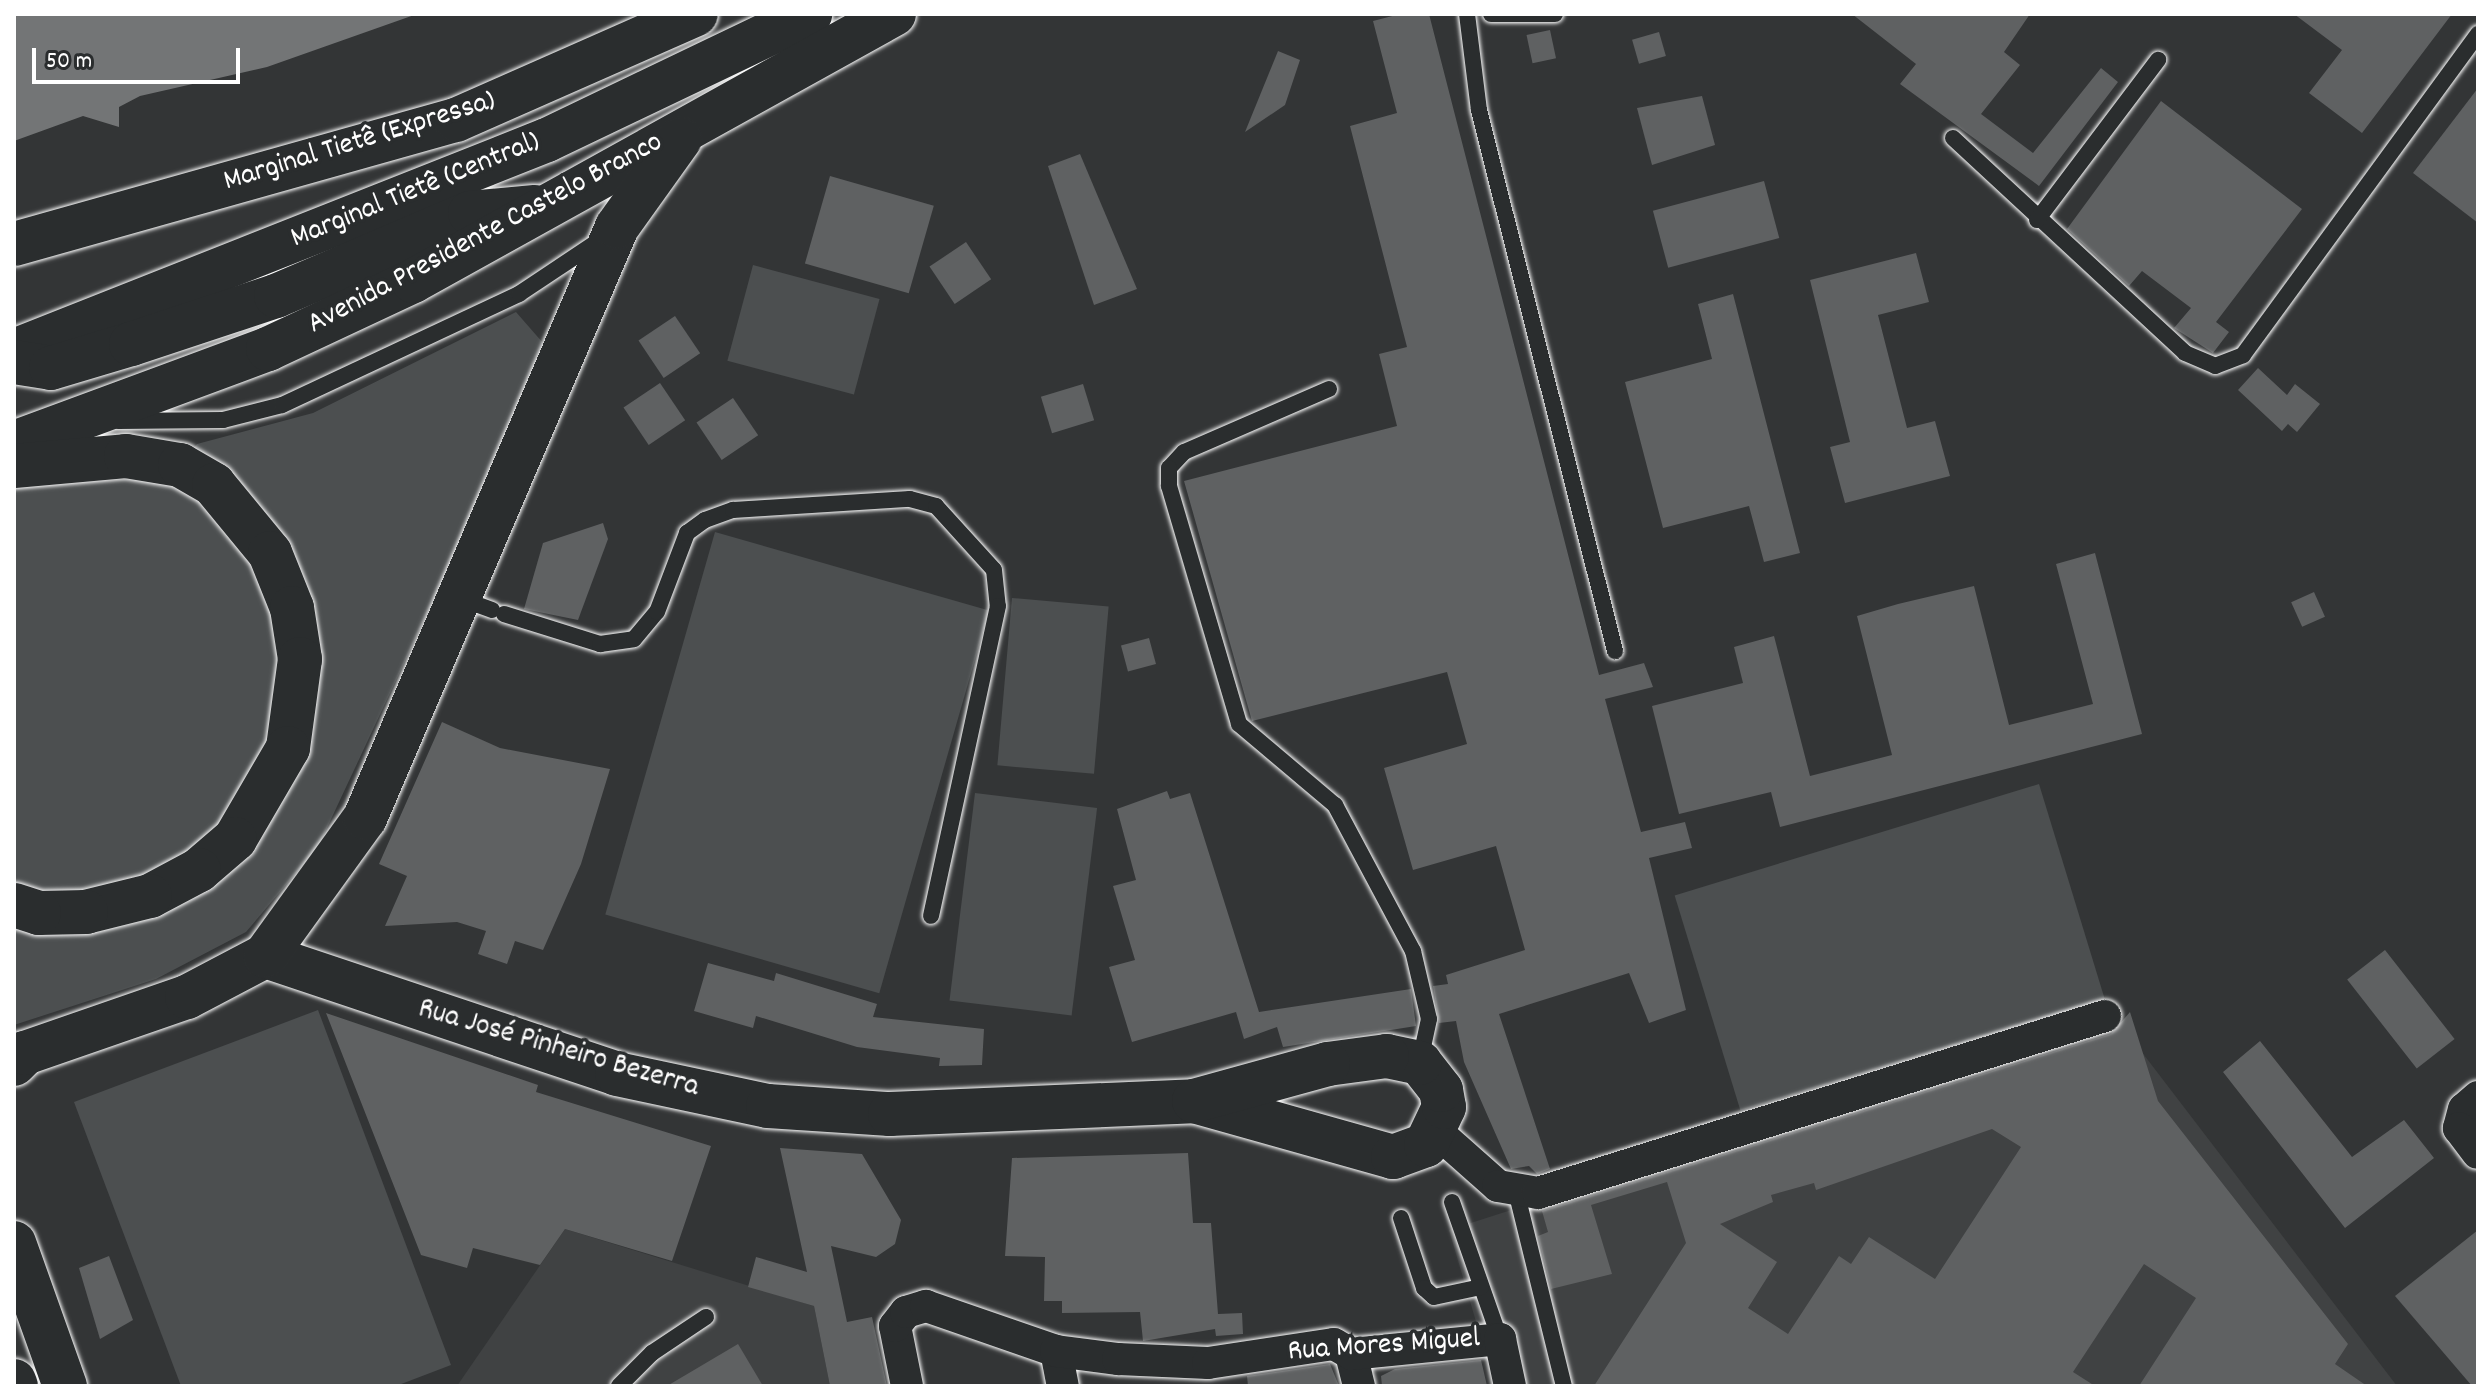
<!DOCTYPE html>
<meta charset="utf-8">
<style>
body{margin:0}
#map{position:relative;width:2492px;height:1400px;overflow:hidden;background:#333536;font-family:Dekko,sans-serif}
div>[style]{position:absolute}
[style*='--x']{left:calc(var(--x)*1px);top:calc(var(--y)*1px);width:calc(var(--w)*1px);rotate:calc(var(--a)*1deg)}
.built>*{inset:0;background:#404243}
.green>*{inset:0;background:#4c4f50;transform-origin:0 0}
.water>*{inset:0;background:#737576}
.building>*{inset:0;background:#5f6162;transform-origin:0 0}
.roads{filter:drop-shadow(0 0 2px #fff) drop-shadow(0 0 2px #fff)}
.lane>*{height:16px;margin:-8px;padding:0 8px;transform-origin:8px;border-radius:8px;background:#2a2d2e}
.street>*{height:32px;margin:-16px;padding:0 16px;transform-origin:16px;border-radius:16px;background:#2a2d2e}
.secondary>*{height:44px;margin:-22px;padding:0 22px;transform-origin:22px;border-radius:22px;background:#2a2d2e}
.highway>*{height:44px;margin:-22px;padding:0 22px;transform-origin:22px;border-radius:22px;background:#2a2d2e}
span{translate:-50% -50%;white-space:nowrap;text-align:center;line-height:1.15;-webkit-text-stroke:7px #2a2d2e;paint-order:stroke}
.street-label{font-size:30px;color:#fff}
.frame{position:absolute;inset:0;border:16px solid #fff;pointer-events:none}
.scale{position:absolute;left:32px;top:48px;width:208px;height:36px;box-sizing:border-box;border:4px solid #fff;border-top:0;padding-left:10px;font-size:24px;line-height:28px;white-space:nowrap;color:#fff;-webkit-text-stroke:6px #2a2d2e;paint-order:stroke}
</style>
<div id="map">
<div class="built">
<i style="clip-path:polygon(2115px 1017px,2397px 1386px,1495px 1386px,1449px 1230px)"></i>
<i style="clip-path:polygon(565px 1229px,814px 1306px,830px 1386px,457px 1386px)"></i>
</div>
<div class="green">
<i style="left:753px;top:265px;width:131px;height:99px;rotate:15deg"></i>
<i style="clip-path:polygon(516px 312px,550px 351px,318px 847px,246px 932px,156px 979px,14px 1025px,14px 486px,173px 477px,197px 444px,313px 413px)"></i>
<i style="left:715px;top:532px;width:285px;height:398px;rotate:16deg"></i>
<i style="left:1012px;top:598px;width:97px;height:168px;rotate:5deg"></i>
<i style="left:2039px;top:784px;width:225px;height:381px;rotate:73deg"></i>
<i style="left:975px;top:793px;width:123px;height:209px;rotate:7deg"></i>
<i style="clip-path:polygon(318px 1010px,451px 1365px,396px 1386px,181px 1386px,74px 1102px)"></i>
</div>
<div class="water">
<i style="clip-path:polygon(14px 14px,417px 14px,267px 67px,140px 96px,119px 107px,119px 127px,83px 116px,14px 141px)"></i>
</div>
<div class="building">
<i style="clip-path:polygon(1400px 14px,1429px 14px,1599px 675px,1644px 663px,1653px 687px,1605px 699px,1641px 832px,1685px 822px,1692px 848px,1649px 858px,1686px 1010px,1649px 1023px,1629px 973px,1499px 1014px,1550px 1169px,1537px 1174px,1529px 1166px,1511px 1169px,1464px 1062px,1456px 1021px,1439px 1023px,1433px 986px,1448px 984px,1446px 975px,1525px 950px,1496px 846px,1413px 870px,1384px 768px,1467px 744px,1447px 672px,1252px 721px,1184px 481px,1397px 426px,1379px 354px,1407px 347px,1350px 126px,1397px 113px,1373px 21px)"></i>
<i style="clip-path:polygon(1852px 14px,2030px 14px,2004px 52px,2020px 65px,1981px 114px,2033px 153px,2101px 68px,2118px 82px,2039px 186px,1900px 84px,1916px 64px)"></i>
<i style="clip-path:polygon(2294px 14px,2452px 14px,2362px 133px,2309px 93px,2342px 50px)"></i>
<i style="left:1550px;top:30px;width:29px;height:24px;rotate:78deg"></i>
<i style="left:1659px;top:32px;width:25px;height:28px;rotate:74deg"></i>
<i style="clip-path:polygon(1278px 51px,1300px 60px,1285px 105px,1245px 132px)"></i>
<i style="clip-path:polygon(2478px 88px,2478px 223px,2413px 173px)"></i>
<i style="clip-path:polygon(1702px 96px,1715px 145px,1652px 165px,1637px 108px)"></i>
<i style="clip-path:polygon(2161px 101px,2302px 209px,2216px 322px,2229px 332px,2213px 353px,2174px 328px,2191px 308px,2142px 271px,2129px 286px,2067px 229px)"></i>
<i style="clip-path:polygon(1080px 154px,1137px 289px,1094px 305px,1048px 166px)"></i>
<i style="left:830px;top:176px;width:108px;height:91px;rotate:16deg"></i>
<i style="left:1764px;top:181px;width:59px;height:115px;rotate:75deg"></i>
<i style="left:966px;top:242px;width:45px;height:44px;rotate:56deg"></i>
<i style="clip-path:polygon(1916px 253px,1929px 302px,1878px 315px,1907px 428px,1935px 421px,1950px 476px,1845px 503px,1830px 447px,1850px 442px,1810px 280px)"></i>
<i style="clip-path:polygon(1733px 294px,1800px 553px,1764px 562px,1749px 506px,1663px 528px,1625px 382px,1712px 359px,1698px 304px)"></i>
<i style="left:675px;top:316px;width:45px;height:44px;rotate:56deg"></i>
<i style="clip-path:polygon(2258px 368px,2287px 395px,2295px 384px,2320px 404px,2297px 432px,2288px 424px,2282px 431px,2238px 390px)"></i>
<i style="left:660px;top:383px;width:45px;height:44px;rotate:56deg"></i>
<i style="left:1083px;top:384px;width:38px;height:44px;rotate:73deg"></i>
<i style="left:733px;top:398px;width:45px;height:44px;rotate:56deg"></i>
<i style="clip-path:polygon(603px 523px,608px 539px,578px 620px,524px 609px,543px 543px)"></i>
<i style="clip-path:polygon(2095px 553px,2142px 734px,1780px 827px,1771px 792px,1679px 814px,1652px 706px,1743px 683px,1734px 647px,1774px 636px,1810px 776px,1892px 755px,1857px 616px,1898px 604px,1974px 586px,2009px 725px,2093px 704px,2056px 564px)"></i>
<i style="left:2314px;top:592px;width:27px;height:25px;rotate:66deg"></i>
<i style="left:1149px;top:638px;width:27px;height:29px;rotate:75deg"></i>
<i style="clip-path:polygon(442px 722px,500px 748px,610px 769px,581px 864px,543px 950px,515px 941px,507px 964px,478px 954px,486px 931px,457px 922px,385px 926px,407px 876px,379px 864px)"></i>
<i style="clip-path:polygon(1167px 791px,1170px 799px,1190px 793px,1259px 1012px,1411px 989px,1416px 1026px,1283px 1047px,1277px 1027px,1244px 1039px,1236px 1012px,1132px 1042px,1109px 967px,1135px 960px,1113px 886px,1136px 880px,1117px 809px)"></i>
<i style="left:2385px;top:950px;width:113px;height:48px;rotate:52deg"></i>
<i style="clip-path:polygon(708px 963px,774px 981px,776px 973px,877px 1004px,873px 1017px,984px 1029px,982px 1065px,939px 1066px,940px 1058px,857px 1047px,756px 1016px,753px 1028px,694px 1011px)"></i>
<i style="clip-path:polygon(evenodd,2130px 1012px,2158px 1101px,2348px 1344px,2335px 1364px,2367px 1386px,2139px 1386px,2196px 1298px,2144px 1264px,2073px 1372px,2095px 1386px,1594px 1386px,1686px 1243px,1667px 1182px,1591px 1205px,1612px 1274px,1551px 1289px,1538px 1236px,1548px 1232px,1542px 1211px,2111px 1034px,2130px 1012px,1992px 1129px,2021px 1147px,1935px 1279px,1869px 1237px,1851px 1264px,1839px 1256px,1788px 1334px,1748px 1308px,1777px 1262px,1720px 1224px,1773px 1202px,1771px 1195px,1814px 1183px,1816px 1190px,1992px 1129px)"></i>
<i style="clip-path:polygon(326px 1013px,538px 1085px,536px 1092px,711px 1146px,672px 1261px,565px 1229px,540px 1265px,473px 1248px,467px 1268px,421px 1255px)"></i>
<i style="clip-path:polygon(2260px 1041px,2352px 1157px,2404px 1120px,2434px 1158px,2345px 1228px,2223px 1072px)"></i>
<i style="clip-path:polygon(780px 1148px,862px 1154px,901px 1220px,895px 1244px,876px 1257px,831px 1246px,847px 1322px,872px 1317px,887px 1386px,830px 1386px,814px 1306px,748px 1287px,756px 1257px,807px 1272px)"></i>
<i style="clip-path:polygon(1188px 1153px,1193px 1223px,1211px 1223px,1218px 1314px,1242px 1313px,1243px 1334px,1216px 1336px,1215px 1329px,1143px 1341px,1140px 1312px,1062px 1313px,1062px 1301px,1044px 1301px,1045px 1257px,1005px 1256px,1012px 1158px)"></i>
<i style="clip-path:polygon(2478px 1230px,2478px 1386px,2472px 1386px,2395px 1296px)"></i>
<i style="clip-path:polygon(109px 1256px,133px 1320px,100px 1339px,79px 1268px)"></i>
<i style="clip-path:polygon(738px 1344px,763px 1386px,667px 1386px)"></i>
<i style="clip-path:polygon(1481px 1360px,1487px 1386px,1382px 1386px,1381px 1376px,1395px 1369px)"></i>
<i style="clip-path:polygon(1330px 1364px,1339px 1386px,1248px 1386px,1247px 1376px)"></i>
</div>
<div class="roads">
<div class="lane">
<i style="--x:1467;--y:14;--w:97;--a:82.9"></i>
<i style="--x:1479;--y:110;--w:558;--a:75.89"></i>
<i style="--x:1491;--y:14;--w:64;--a:0"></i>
<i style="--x:1953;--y:138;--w:316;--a:42.8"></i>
<i style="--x:2185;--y:353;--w:33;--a:23"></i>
<i style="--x:2215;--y:366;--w:30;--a:-21"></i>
<i style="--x:2243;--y:355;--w:398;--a:-53.8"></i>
<i style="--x:2037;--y:220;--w:201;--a:-52.9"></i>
<i style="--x:1329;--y:389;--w:158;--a:156.5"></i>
<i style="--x:1184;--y:452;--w:22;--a:133"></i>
<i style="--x:1169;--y:468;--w:18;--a:90"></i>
<i style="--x:1169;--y:486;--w:248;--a:73.6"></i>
<i style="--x:1239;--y:724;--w:126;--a:40.2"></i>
<i style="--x:1335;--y:805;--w:166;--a:61.9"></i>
<i style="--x:1413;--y:951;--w:70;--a:76.8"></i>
<i style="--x:1429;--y:1019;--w:43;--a:102.1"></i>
<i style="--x:118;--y:421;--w:105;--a:-0.5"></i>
<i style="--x:223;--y:420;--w:61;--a:-14.3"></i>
<i style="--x:282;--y:405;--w:262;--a:-25.1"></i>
<i style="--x:519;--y:294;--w:97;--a:-33.7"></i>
<i style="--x:462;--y:599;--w:32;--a:20"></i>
<i style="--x:504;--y:614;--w:101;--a:17.4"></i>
<i style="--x:600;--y:644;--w:34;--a:-8"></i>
<i style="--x:634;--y:639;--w:35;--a:-50"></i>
<i style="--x:657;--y:612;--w:85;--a:-69.2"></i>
<i style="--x:687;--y:533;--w:22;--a:-36"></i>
<i style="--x:705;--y:520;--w:30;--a:-20"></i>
<i style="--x:733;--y:510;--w:177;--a:-3.6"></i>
<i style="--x:910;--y:499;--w:27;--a:15"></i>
<i style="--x:936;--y:506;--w:86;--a:47.8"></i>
<i style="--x:994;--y:570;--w:36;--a:84"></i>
<i style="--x:998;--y:606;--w:317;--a:102.2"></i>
<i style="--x:1517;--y:1195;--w:197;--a:76.2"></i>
<i style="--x:1452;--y:1202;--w:145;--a:70.7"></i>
<i style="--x:1401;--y:1218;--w:74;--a:71.8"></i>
<i style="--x:1424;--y:1288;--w:13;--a:42"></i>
<i style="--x:1434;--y:1297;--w:48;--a:-12"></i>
<i style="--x:619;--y:1386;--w:47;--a:-45"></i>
<i style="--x:652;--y:1353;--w:65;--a:-33.7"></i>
</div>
<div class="street">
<i style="--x:2478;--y:1097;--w:18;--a:139"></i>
<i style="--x:2464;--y:1109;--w:20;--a:105"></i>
<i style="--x:2459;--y:1128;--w:31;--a:53"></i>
<i style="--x:1437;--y:1132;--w:81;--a:41.5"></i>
<i style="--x:1498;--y:1186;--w:41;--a:9.9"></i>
<i style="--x:1538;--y:1193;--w:594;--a:-17.34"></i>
<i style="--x:1056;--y:1351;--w:36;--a:79"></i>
<i style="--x:1351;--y:1354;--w:33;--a:76"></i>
<i style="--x:907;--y:1386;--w:61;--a:-101.3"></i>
<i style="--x:895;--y:1326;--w:18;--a:-52"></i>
<i style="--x:906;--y:1312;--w:21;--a:-17"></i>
<i style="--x:926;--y:1306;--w:138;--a:19.1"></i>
<i style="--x:1056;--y:1351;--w:63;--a:7.4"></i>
<i style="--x:1118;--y:1359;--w:90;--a:2.5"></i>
<i style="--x:1208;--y:1363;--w:127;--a:-8.6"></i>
<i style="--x:1334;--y:1344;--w:20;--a:30"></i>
<i style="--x:1351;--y:1354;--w:150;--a:-5.7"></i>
<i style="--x:1500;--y:1339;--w:48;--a:78"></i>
</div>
<div class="secondary">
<i style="--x:14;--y:1064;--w:16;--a:-45"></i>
<i style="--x:25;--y:1053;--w:171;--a:-19.1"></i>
<i style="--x:187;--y:997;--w:88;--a:-27.7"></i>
<i style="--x:265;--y:956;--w:371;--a:18.5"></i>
<i style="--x:617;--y:1074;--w:154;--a:12"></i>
<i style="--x:768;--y:1106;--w:122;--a:3.8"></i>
<i style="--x:890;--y:1114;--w:304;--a:-2.4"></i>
<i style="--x:1194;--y:1101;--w:207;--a:15.7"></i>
<i style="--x:1393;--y:1157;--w:35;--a:-20"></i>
<i style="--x:1426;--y:1145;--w:42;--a:-64.7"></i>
<i style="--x:1444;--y:1107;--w:17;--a:-100"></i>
<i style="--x:1441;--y:1090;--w:34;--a:-128"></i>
<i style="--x:1420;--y:1063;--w:34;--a:-168"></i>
<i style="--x:1387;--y:1056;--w:60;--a:172.3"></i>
<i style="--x:1328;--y:1064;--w:139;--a:164.6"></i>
<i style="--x:14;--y:1243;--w:152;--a:70.4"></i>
<i style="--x:14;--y:1381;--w:5;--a:68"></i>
</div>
<div class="highway">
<i style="--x:14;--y:244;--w:459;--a:-15.7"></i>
<i style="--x:456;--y:120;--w:262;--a:-23.8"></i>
<i style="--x:14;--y:351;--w:573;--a:-21.6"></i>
<i style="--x:547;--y:140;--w:292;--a:-25.6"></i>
<i style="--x:14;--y:362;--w:37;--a:9"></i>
<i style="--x:51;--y:368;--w:84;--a:-16.7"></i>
<i style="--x:131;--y:344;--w:153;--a:-18.3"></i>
<i style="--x:276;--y:296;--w:211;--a:-23.2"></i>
<i style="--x:470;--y:213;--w:65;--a:-5.3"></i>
<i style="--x:14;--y:443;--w:271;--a:-20.3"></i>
<i style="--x:268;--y:349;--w:160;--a:-25.1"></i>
<i style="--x:413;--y:281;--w:550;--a:-29.03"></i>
<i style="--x:14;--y:466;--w:112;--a:-5.1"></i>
<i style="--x:126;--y:456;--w:55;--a:9.5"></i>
<i style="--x:180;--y:465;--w:39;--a:30"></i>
<i style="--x:214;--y:485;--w:88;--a:50.5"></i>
<i style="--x:270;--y:553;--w:59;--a:68.2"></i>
<i style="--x:292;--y:608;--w:52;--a:81.1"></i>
<i style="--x:300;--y:659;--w:90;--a:97.7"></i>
<i style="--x:288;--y:748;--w:105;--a:120.2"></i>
<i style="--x:235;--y:839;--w:48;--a:139.3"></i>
<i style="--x:199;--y:870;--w:55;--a:152"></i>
<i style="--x:150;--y:896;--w:66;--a:166"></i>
<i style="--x:86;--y:912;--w:47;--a:178.8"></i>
<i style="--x:39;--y:913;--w:26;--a:-162"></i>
<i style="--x:265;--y:956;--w:170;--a:-54.1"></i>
<i style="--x:365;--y:818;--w:642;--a:-66.91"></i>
<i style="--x:617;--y:227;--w:108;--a:-54.4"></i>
</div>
</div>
<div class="street-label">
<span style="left:360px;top:143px;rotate:-17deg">Marginal Tietê (Expressa)</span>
<span style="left:416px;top:192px;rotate:-22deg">Marginal Tietê (Central)</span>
<span style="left:486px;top:235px;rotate:-28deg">Avenida Presidente Castelo Branco</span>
<span style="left:558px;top:1050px;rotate:16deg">Rua José Pinheiro Bezerra</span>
<span style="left:1384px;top:1347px;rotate:-4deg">Rua Mores Miguel</span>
</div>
<div class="frame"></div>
<div class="scale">50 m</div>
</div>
